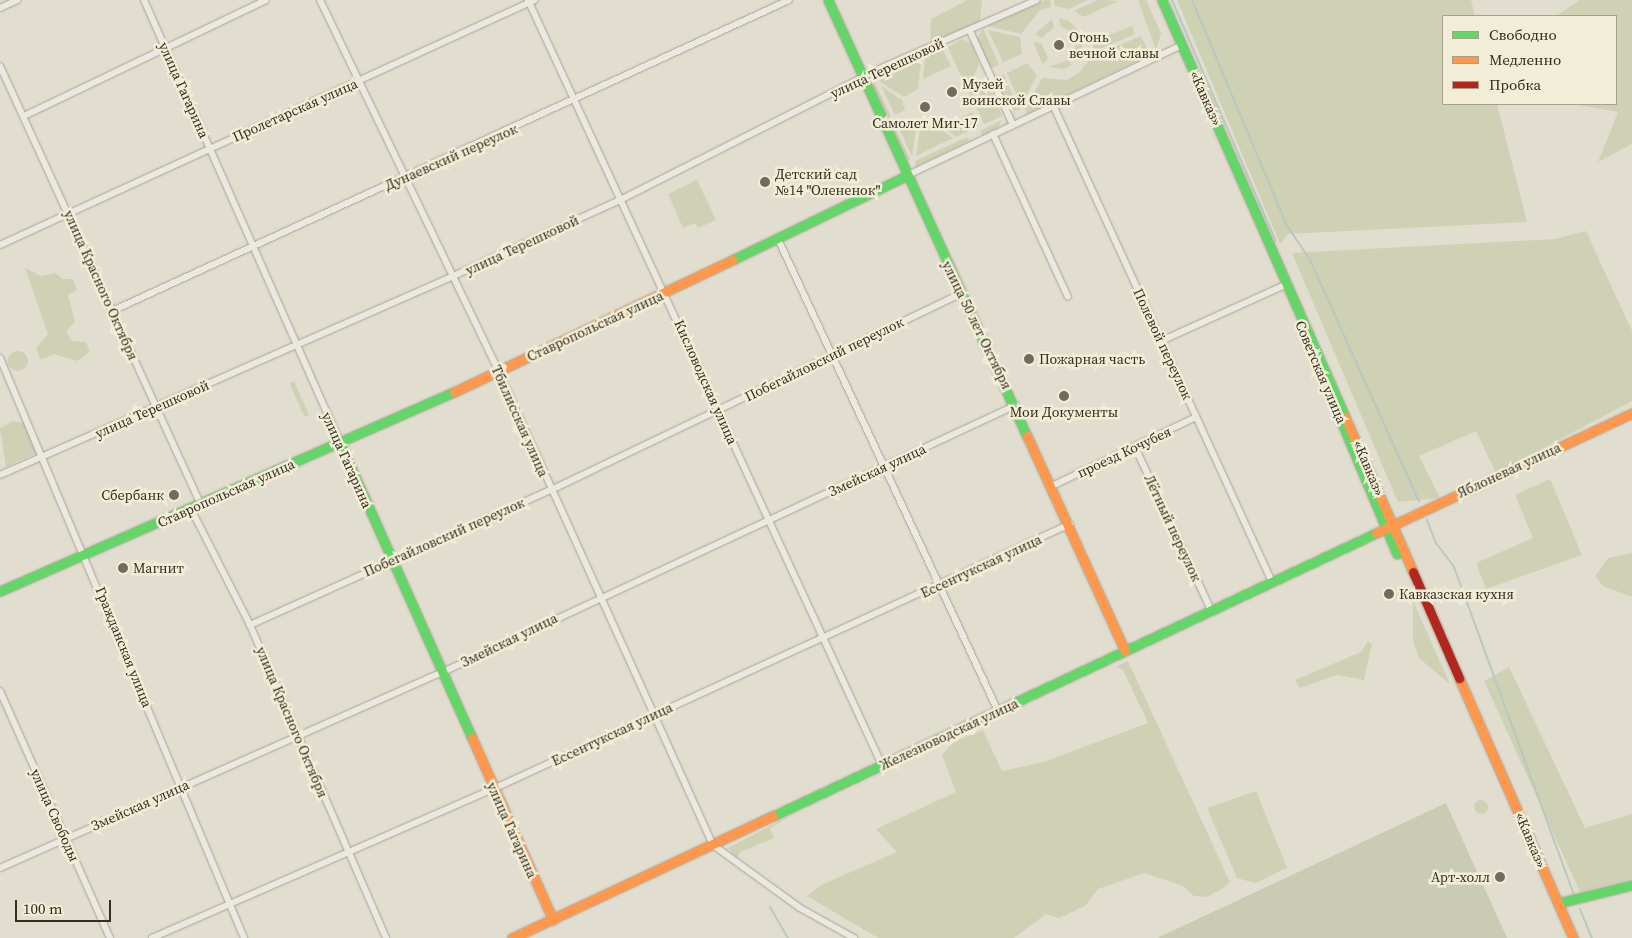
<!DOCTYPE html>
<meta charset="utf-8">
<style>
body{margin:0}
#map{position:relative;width:1632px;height:938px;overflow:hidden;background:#e2decf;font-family:"Source Serif 4",serif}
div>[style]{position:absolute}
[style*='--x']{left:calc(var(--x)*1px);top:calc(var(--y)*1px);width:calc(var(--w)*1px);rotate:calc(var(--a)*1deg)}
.green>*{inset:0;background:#ced1b3;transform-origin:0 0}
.round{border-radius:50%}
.cemetery>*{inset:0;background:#c9ccb2}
.stream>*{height:2px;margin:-1px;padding:0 1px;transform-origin:1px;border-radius:1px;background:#b9c8c0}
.roads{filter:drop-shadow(0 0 1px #a8a397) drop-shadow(0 0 1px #a8a397)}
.street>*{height:6px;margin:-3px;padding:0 3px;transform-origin:3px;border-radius:3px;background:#ebe8df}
.fast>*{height:9px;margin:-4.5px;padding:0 4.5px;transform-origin:4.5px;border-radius:4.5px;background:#63d668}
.slow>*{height:9px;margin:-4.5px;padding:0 4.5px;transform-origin:4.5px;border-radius:4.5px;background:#ff974d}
.jam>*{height:9px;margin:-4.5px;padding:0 4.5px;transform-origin:4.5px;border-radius:4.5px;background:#b3261e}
.dots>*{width:14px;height:14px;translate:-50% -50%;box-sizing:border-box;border:2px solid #f2edd6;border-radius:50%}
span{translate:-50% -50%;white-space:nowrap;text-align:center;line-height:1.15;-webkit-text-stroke:5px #f2edd6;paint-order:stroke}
.poi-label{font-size:14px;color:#362d20}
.left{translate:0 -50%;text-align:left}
.right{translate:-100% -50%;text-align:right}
.street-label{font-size:14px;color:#362d20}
.legend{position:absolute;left:1442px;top:15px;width:175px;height:90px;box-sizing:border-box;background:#f2edd6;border:1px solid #a7a08d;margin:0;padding:6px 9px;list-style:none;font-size:15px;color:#362d20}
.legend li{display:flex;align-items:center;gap:10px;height:25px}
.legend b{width:25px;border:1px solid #a7a08d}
.scale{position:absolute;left:15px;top:900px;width:96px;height:22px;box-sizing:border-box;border:2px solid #362d20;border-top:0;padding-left:6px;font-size:15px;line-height:18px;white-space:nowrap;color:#362d20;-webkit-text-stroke:4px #f2edd6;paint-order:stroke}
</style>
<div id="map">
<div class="green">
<i style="clip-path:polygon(968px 0,982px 0,980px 23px,930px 43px,931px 19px)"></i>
<i style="clip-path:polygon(1045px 0,1050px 0,1051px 7px,1040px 10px,1021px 34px,987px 26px)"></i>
<i style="clip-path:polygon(1054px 0,1088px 0,1069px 9px,1055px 6px)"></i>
<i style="clip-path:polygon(1098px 0,1119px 1px,1083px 17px,1074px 11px)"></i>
<i style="clip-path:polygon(1138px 0,1146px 0,1161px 33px,1156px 50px)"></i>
<i style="clip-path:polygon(1177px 0,1471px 0,1475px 16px,1443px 16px,1443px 104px,1497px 104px,1527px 222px,1288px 234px,1280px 244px)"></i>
<i style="clip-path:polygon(1580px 0,1632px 0,1632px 144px,1598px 162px,1618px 112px,1572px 104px,1616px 104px,1616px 16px,1556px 16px)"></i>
<i style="clip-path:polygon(1059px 18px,1069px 21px,1077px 29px,1073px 33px,1060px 26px)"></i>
<i style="clip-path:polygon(1052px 19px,1054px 27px,1042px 38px,1035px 34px)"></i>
<i style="clip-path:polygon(1132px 26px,1135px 34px,1093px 52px,1093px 41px)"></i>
<i style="clip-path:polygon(983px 28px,999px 65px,989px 69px,976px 41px)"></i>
<i style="clip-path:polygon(988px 30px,1020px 37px,1022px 54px,1003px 62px)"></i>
<i style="clip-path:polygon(1141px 36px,1150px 55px,1027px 114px,1025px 109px,1042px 78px,1067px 80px,1080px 72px,1092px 56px)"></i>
<i style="clip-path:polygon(962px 39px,972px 44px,979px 64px,973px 79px,964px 83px,948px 47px)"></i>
<i style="clip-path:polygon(1082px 40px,1082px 47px,1077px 60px,1073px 56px,1077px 41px)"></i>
<i style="clip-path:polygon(1033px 42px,1041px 43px,1048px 58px,1043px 65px)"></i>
<i style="clip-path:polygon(943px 50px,951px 66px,923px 79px,925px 58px)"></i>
<i style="clip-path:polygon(921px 60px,918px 89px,904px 97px,879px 81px)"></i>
<i style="clip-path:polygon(1068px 60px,1072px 65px,1065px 69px,1049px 67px)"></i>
<i style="clip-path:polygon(1027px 63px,1037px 76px,1021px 105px,1007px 73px)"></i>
<i style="clip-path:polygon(1004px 75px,1014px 98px,999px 92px,993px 78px)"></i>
<i style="clip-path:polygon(874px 81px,891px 116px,885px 119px,874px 95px)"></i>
<i style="clip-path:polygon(881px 86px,902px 100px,905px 110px,895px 115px)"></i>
<i style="clip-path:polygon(979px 88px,992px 93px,1002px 116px,984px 124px,969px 92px)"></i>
<i style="clip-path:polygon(1001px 94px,1016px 100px,1020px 109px,1010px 113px)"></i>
<i style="clip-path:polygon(972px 112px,979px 126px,956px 137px,943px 126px)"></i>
<i style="clip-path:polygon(910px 118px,916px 128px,912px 157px,897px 124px)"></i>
<i style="clip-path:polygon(1002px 120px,997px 129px,982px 135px,980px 131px)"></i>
<i style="clip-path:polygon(931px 123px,953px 138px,916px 156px,920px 128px)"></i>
<i style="left:894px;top:126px;width:37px;height:5px;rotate:64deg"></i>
<i style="clip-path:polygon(967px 137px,969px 141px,916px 167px,915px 161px)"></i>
<i style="clip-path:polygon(697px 180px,716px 220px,698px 228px,695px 223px,683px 228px,668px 194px)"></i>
<i style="clip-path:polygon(1586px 231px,1632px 331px,1632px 401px,1496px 473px,1476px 431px,1419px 456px,1440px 498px,1398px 502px,1292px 253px,1555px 239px)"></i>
<i style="clip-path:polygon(25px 268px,41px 276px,55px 273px,63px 279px,73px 279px,77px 290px,68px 295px,75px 322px,66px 331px,72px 341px,86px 342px,90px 352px,77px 361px,54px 354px,41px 360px,36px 348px,48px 334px)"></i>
<i class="round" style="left:8px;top:351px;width:20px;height:20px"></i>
<i style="left:294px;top:381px;width:37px;height:5px;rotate:66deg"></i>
<i style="clip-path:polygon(13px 421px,24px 423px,36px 453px,6px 467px,0 428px)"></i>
<i style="clip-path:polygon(1550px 479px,1582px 555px,1486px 589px,1476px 563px,1533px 538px,1515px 495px)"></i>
<i style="clip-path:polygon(1632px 553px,1632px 597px,1603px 586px,1595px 576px,1608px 558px)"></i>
<i style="clip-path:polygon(1413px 601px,1450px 684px,1419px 658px,1413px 641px)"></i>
<i style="clip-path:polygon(1368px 641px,1372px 644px,1364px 680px,1337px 675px,1300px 688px,1295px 680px,1361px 652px)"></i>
<i style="clip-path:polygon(1128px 661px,1230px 882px,1222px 889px,1206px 897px,1194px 896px,1183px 886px,1144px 873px,1098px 889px,1085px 906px,1059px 918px,1046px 914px,1014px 938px,878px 938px,807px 896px,823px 884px,897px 852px,876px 829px,956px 792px,942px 755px,954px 742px,983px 730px,1002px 771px,1043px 762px,1148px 723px,1123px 670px,1116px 667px)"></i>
<i style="clip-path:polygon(1509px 667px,1585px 828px,1632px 814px,1632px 879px,1580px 892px,1484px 681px)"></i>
<i style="clip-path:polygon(1256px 791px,1287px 868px,1255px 883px,1237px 878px,1207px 808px)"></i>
<i class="round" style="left:1474px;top:800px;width:14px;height:14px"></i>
<i style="clip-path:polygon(797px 812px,770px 828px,774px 838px,740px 852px,737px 858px,728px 848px)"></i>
</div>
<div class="cemetery">
<i style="clip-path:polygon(1446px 803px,1507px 938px,1157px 938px,1245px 897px)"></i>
</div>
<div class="stream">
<i style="--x:1172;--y:0;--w:262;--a:66.7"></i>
<i style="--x:1192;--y:0;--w:243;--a:67.2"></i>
<i style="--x:1286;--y:224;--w:43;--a:56.3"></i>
<i style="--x:1310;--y:260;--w:265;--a:65.7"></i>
<i style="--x:1427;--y:520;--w:25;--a:69"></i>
<i style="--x:1436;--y:543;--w:30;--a:53"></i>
<i style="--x:1454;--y:567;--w:349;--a:69.9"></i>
<i style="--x:770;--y:907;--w:36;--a:60"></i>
<i style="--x:1580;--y:909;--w:31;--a:68"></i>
</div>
<div class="roads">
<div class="street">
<i style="--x:144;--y:0;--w:484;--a:66.1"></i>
<i style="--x:320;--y:0;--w:413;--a:64.3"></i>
<i style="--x:499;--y:372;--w:519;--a:65.66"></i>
<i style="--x:713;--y:845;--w:107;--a:35.9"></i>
<i style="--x:800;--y:908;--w:62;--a:29.1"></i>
<i style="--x:528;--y:0;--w:843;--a:65.17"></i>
<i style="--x:0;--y:8;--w:19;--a:-25"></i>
<i style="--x:970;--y:31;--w:103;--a:65.4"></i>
<i style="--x:0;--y:66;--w:483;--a:65.4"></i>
<i style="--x:1053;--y:105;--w:525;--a:65.34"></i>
<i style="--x:24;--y:116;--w:268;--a:-25.6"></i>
<i style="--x:993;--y:134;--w:179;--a:65.3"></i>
<i style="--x:906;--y:176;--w:306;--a:-25.4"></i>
<i style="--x:778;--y:239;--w:521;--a:65.01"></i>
<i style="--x:0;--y:245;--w:588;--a:-24.61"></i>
<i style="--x:112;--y:311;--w:745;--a:-24.67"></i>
<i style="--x:1161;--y:341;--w:136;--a:-24.3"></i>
<i style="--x:0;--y:358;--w:629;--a:67.18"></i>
<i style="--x:1135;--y:447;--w:180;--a:65"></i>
<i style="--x:0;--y:475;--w:493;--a:-23.7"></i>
<i style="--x:451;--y:277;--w:188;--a:-24.5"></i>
<i style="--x:622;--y:199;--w:288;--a:-26.8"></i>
<i style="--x:879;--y:69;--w:172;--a:-23.6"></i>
<i style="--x:1052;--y:486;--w:160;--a:-25.6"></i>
<i style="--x:191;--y:509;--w:130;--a:63"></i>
<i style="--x:250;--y:625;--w:341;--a:66.5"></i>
<i style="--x:250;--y:625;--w:330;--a:-24.2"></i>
<i style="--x:551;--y:490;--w:456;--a:-25.6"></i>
<i style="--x:0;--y:691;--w:270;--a:66"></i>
<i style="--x:0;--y:868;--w:484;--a:-23.9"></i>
<i style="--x:443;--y:672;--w:632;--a:-24.98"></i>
<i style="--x:152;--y:938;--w:372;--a:-23.6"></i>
<i style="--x:493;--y:789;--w:635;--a:-24.67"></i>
</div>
<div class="fast">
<i style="--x:828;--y:0;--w:479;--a:65.5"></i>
<i style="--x:1162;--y:0;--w:455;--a:66.3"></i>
<i style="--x:732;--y:260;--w:193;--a:-25.8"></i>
<i style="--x:1341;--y:421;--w:144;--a:67.2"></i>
<i style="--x:340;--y:443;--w:323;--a:65.9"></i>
<i style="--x:0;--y:591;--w:496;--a:-23.7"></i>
<i style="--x:773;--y:816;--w:666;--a:-25.14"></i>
<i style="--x:1558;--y:903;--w:76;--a:-13.7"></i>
</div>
<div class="slow">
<i style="--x:454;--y:392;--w:308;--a:-25.4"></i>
<i style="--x:1345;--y:417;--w:169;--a:66.3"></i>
<i style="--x:1027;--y:436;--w:236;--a:65.5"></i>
<i style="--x:1376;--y:533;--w:283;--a:-25.1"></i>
<i style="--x:1459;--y:678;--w:284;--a:66.3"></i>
<i style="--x:472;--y:738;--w:199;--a:66"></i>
<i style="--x:512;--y:938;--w:288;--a:-25.1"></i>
</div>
<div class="jam">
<i style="--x:1413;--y:572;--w:116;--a:66.5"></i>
</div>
</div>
<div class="dots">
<i style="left:1059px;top:45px;background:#726b5d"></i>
<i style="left:952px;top:92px;background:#726b5d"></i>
<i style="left:925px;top:107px;background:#726b5d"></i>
<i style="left:765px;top:182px;background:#726b5d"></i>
<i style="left:1029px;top:359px;background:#726b5d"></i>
<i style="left:1064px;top:396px;background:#726b5d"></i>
<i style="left:174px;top:495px;background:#726b5d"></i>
<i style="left:123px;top:568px;background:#726b5d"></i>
<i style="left:1389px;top:594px;background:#726b5d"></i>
<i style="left:1500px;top:877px;background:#726b5d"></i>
</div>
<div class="poi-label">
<span class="left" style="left:1069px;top:45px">Огонь<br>вечной славы</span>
<span class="left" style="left:962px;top:92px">Музей<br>воинской Славы</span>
<span style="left:925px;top:123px">Самолет Миг-17</span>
<span class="left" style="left:775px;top:182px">Детский сад<br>№14 "Олененок"</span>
<span class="left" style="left:1039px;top:359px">Пожарная часть</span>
<span style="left:1064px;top:412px">Мои Документы</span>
<span class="right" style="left:164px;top:495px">Сбербанк</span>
<span class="left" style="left:133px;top:568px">Магнит</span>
<span class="left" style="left:1399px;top:594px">Кавказская кухня</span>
<span class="right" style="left:1490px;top:877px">Арт-холл</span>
</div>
<div class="street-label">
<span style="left:887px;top:68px;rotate:-25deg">улица Терешковой</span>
<span style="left:184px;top:90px;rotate:66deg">улица Гагарина</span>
<span style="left:1206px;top:98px;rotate:66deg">«Кавказ»</span>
<span style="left:295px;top:110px;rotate:-24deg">Пролетарская улица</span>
<span style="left:451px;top:157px;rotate:-24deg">Дунаевский переулок</span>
<span style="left:522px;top:245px;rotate:-25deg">улица Терешковой</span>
<span style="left:101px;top:285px;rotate:66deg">улица Красного Октября</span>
<span style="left:977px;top:325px;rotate:64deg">улица 50 лет Октября</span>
<span style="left:595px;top:326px;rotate:-25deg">Ставропольская улица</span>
<span style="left:1163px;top:344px;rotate:65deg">Полевой переулок</span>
<span style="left:824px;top:359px;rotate:-26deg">Побегайловский переулок</span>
<span style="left:1321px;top:372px;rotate:67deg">Советская улица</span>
<span style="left:706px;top:382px;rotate:66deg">Кисловодская улица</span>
<span style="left:152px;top:409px;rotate:-24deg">улица Терешковой</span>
<span style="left:520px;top:421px;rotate:66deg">Тбилисская улица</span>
<span style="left:1124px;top:452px;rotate:-25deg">проезд Кочубея</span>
<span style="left:347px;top:460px;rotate:66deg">улица Гагарина</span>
<span style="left:1369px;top:468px;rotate:67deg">«Кавказ»</span>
<span style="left:877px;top:470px;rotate:-25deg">Змейская улица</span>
<span style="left:1509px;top:470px;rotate:-25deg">Яблоневая улица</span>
<span style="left:226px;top:493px;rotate:-24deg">Ставропольская улица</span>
<span style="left:1173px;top:528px;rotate:65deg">Лётный переулок</span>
<span style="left:444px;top:537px;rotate:-24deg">Побегайловский переулок</span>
<span style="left:981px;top:566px;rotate:-25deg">Ессентукская улица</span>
<span style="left:509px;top:640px;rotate:-26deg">Змейская улица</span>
<span style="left:124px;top:647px;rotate:68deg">Гражданская улица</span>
<span style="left:292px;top:722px;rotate:67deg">улица Красного Октября</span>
<span style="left:612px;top:734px;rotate:-25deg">Ессентукская улица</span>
<span style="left:949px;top:734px;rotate:-25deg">Железноводская улица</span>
<span style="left:140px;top:805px;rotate:-24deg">Змейская улица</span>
<span style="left:55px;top:815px;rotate:66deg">улица Свободы</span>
<span style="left:512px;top:830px;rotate:66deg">улица Гагарина</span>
<span style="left:1531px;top:840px;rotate:67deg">«Кавказ»</span>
</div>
<ul class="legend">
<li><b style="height:6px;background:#63d668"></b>Свободно</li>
<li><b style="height:6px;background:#ff974d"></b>Медленно</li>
<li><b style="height:6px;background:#b3261e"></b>Пробка</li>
</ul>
<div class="scale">100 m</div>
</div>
